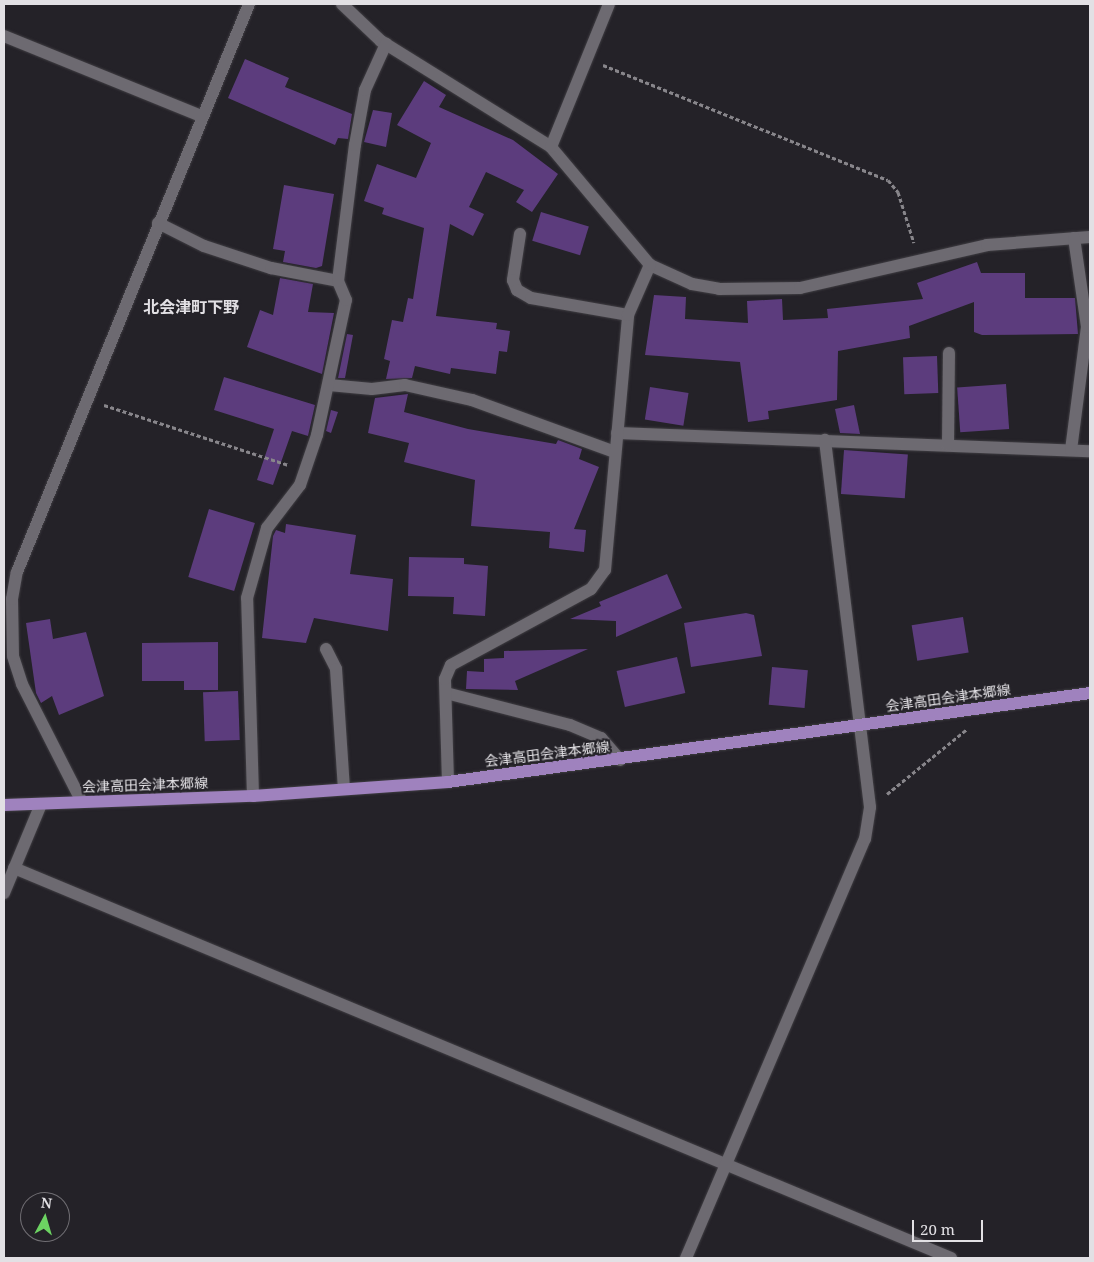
<!DOCTYPE html>
<meta charset="utf-8">
<style>
body{margin:0}
#map{position:relative;width:1094px;height:1262px;overflow:hidden;background:#242228;font-family:"Noto Serif","Noto Sans JP",serif}
div>[style]{position:absolute}
[style*='--x']{left:calc(var(--x)*1px);top:calc(var(--y)*1px);width:calc(var(--w)*1px);rotate:calc(var(--a)*1deg)}
.building>*{inset:0;background:#5c3c7d;transform-origin:0 0}
.path>*{height:3px;margin-top:-1.5px;transform-origin:0;background:repeating-linear-gradient(90deg,#88868b 0 4px,transparent 0 6.5px)}
.roads{filter:drop-shadow(0 0 1px #403e43) drop-shadow(0 0 1px #403e43)}
.minor>*{height:12px;margin:-6px;padding:0 6px;transform-origin:6px;border-radius:6px;background:#6d6a71}
.major>*{height:12px;margin:-6px;padding:0 6px;transform-origin:6px;border-radius:6px;background:#9f82be}
span{translate:-50% -50%;white-space:nowrap;text-align:center;line-height:1.15;-webkit-text-stroke:4px #242228;paint-order:stroke}
.street-label{font-size:14px;color:#e2e0e4}
.quarter-label{font-size:16px;color:#e2e0e4;font-weight:700}
.frame{position:absolute;inset:0;border:5px solid #e2e0e4;pointer-events:none}
.north{position:absolute;left:20px;top:1192px;width:50px;height:50px;box-sizing:border-box;background:#242228;border:1px solid #706e73;border-radius:50%;rotate:6deg;font-size:14px;font-weight:700;line-height:20px;text-align:center;color:#e2e0e4}
.north::after{content:'';display:block;margin:auto;width:18px;height:22px;background:#6cd362;clip-path:polygon(50% 0,100% 100%,50% 72%,0 100%)}
.scale{position:absolute;left:912px;top:1220px;width:71px;height:22px;box-sizing:border-box;border:2px solid #e2e0e4;border-top:0;padding-left:6px;font-size:15px;line-height:18px;white-space:nowrap;color:#e2e0e4;-webkit-text-stroke:4px #242228;paint-order:stroke}
</style>
<div id="map">
<div class="building">
<i style="clip-path:polygon(245px 59px,289px 78px,285px 87px,352px 114px,348px 139px,338px 138px,335px 145px,228px 98px)"></i>
<i style="clip-path:polygon(424px 81px,446px 95px,439px 107px,513px 140px,558px 174px,532px 212px,516px 202px,524px 190px,486px 172px,469px 207px,484px 214px,473px 236px,450px 224px,436px 316px,497px 323px,496px 329px,510px 331px,507px 352px,499px 351px,496px 374px,451px 368px,450px 374px,415px 366px,412px 378px,386px 379px,390px 361px,384px 359px,392px 320px,403px 322px,408px 298px,413px 299px,424px 228px,382px 214px,384px 208px,364px 201px,377px 164px,416px 178px,431px 143px,397px 125px)"></i>
<i style="clip-path:polygon(373px 110px,392px 113px,386px 147px,364px 142px)"></i>
<i style="clip-path:polygon(284px 185px,334px 194px,322px 266px,316px 268px,283px 262px,285px 251px,273px 249px)"></i>
<i style="left:541px;top:212px;width:50px;height:30px;rotate:17deg"></i>
<i style="clip-path:polygon(977px 262px,981px 273px,1025px 273px,1025px 298px,1075px 298px,1078px 334px,982px 335px,974px 332px,974px 302px,909px 326px,910px 338px,838px 351px,837px 400px,768px 411px,769px 419px,748px 422px,740px 362px,645px 355px,654px 295px,686px 297px,685px 319px,748px 323px,747px 301px,782px 299px,783px 320px,828px 318px,827px 309px,923px 299px,917px 283px)"></i>
<i style="clip-path:polygon(280px 278px,313px 284px,308px 312px,334px 313px,322px 374px,247px 347px,260px 310px,273px 315px)"></i>
<i style="clip-path:polygon(347px 334px,353px 335px,345px 378px,338px 378px)"></i>
<i style="left:937px;top:356px;width:37px;height:34px;rotate:88deg"></i>
<i style="clip-path:polygon(224px 377px,315px 405px,308px 436px,292px 431px,273px 485px,257px 480px,274px 429px,214px 410px)"></i>
<i style="left:1006px;top:384px;width:45px;height:49px;rotate:86deg"></i>
<i style="left:650px;top:387px;width:39px;height:33px;rotate:9deg"></i>
<i style="clip-path:polygon(408px 394px,404px 412px,468px 429px,556px 444px,558px 440px,582px 449px,579px 459px,599px 467px,574px 529px,586px 530px,584px 552px,549px 548px,550px 532px,471px 526px,475px 480px,404px 462px,409px 443px,368px 433px,375px 398px)"></i>
<i style="clip-path:polygon(854px 405px,860px 434px,840px 433px,835px 409px)"></i>
<i style="clip-path:polygon(331px 410px,338px 412px,331px 433px,326px 431px)"></i>
<i style="left:844px;top:450px;width:64px;height:44px;rotate:4deg"></i>
<i style="left:209px;top:509px;width:48px;height:71px;rotate:17deg"></i>
<i style="clip-path:polygon(286px 524px,356px 535px,350px 574px,393px 579px,388px 631px,314px 618px,306px 643px,262px 638px,273px 536px,276px 530px,285px 533px)"></i>
<i style="clip-path:polygon(409px 557px,464px 558px,464px 564px,488px 566px,485px 616px,453px 614px,454px 597px,408px 596px)"></i>
<i style="clip-path:polygon(667px 574px,682px 608px,616px 637px,616px 621px,570px 619px,601px 606px,599px 602px)"></i>
<i style="clip-path:polygon(746px 613px,754px 615px,762px 656px,691px 667px,684px 623px)"></i>
<i style="left:963px;top:617px;width:36px;height:52px;rotate:81deg"></i>
<i style="clip-path:polygon(50px 619px,53px 639px,86px 632px,104px 696px,59px 715px,52px 696px,41px 703px,36px 693px,26px 623px)"></i>
<i style="clip-path:polygon(218px 642px,218px 690px,184px 690px,184px 681px,142px 681px,142px 643px)"></i>
<i style="clip-path:polygon(588px 649px,515px 681px,518px 690px,466px 689px,467px 671px,484px 672px,484px 659px,504px 658px,504px 651px)"></i>
<i style="left:677px;top:657px;width:37px;height:62px;rotate:77deg"></i>
<i style="left:772px;top:667px;width:36px;height:38px;rotate:5deg"></i>
<i style="left:238px;top:691px;width:49px;height:35px;rotate:88deg"></i>
</div>
<div class="path">
<i style="--x:603;--y:65;--w:307;--a:22"></i>
<i style="--x:888;--y:180;--w:16;--a:50"></i>
<i style="--x:898;--y:192;--w:53;--a:72.6"></i>
<i style="--x:104;--y:405;--w:194;--a:18"></i>
<i style="--x:887;--y:794;--w:103;--a:-39.1"></i>
</div>
<div class="roads">
<div class="minor">
<i style="--x:342;--y:4;--w:54;--a:43.5"></i>
<i style="--x:381;--y:41;--w:200;--a:31.9"></i>
<i style="--x:4;--y:36;--w:213;--a:22.1"></i>
<i style="--x:158;--y:223;--w:51;--a:26.6"></i>
<i style="--x:204;--y:246;--w:71;--a:18.2"></i>
<i style="--x:271;--y:268;--w:68;--a:11"></i>
<i style="--x:520;--y:234;--w:47;--a:98.7"></i>
<i style="--x:513;--y:280;--w:11;--a:68"></i>
<i style="--x:517;--y:290;--w:16;--a:30"></i>
<i style="--x:531;--y:298;--w:98;--a:9.9"></i>
<i style="--x:650;--y:265;--w:46;--a:24.3"></i>
<i style="--x:692;--y:284;--w:27;--a:10"></i>
<i style="--x:719;--y:289;--w:81;--a:-0.7"></i>
<i style="--x:800;--y:288;--w:192;--a:-12.9"></i>
<i style="--x:987;--y:245;--w:103;--a:-4.4"></i>
<i style="--x:329;--y:385;--w:43;--a:5.3"></i>
<i style="--x:372;--y:389;--w:33;--a:-7"></i>
<i style="--x:405;--y:385;--w:69;--a:12.6"></i>
<i style="--x:472;--y:400;--w:152;--a:20"></i>
<i style="--x:617;--y:433;--w:473;--a:2.2"></i>
<i style="--x:948;--y:445;--w:92;--a:-89.4"></i>
<i style="--x:1071;--y:450;--w:124;--a:-82.6"></i>
<i style="--x:1087;--y:327;--w:90;--a:-98.3"></i>
<i style="--x:326;--y:649;--w:22;--a:63"></i>
<i style="--x:336;--y:669;--w:120;--a:86.2"></i>
<i style="--x:446;--y:693;--w:128;--a:14.5"></i>
<i style="--x:570;--y:725;--w:34;--a:23"></i>
<i style="--x:601;--y:738;--w:29;--a:49"></i>
<i style="--x:448;--y:782;--w:103;--a:-91.7"></i>
<i style="--x:445;--y:679;--w:15;--a:-67"></i>
<i style="--x:451;--y:665;--w:159;--a:-28.5"></i>
<i style="--x:591;--y:589;--w:24;--a:-54"></i>
<i style="--x:605;--y:570;--w:256;--a:-84.8"></i>
<i style="--x:628;--y:315;--w:55;--a:-66.3"></i>
<i style="--x:650;--y:265;--w:154;--a:-130"></i>
<i style="--x:551;--y:147;--w:154;--a:-67.9"></i>
<i style="--x:253;--y:796;--w:198;--a:-91.7"></i>
<i style="--x:247;--y:598;--w:73;--a:-74.1"></i>
<i style="--x:267;--y:528;--w:54;--a:-52.5"></i>
<i style="--x:300;--y:485;--w:53;--a:-71.2"></i>
<i style="--x:317;--y:435;--w:138;--a:-77.9"></i>
<i style="--x:346;--y:300;--w:21;--a:-113"></i>
<i style="--x:338;--y:281;--w:137;--a:-82.9"></i>
<i style="--x:355;--y:145;--w:56;--a:-79.7"></i>
<i style="--x:365;--y:90;--w:51;--a:-65.5"></i>
<i style="--x:82;--y:802;--w:132;--a:-117"></i>
<i style="--x:22;--y:684;--w:29;--a:-108"></i>
<i style="--x:13;--y:656;--w:57;--a:-91"></i>
<i style="--x:12;--y:599;--w:27;--a:-80"></i>
<i style="--x:17;--y:572;--w:614;--a:-67.78"></i>
<i style="--x:14;--y:868;--w:1015;--a:22.6"></i>
<i style="--x:4;--y:893;--w:96;--a:-67.4"></i>
<i style="--x:686;--y:1258;--w:456;--a:-66.9"></i>
<i style="--x:865;--y:839;--w:32;--a:-81"></i>
<i style="--x:870;--y:807;--w:370;--a:-97"></i>
</div>
<div class="major">
<i style="--x:4;--y:805;--w:249;--a:-2.1"></i>
<i style="--x:253;--y:796;--w:196;--a:-4.1"></i>
<i style="--x:448;--y:782;--w:648;--a:-7.89"></i>
</div>
</div>
<div class="street-label">
<span style="left:948px;top:698px;rotate:-8deg">会津高田会津本郷線</span>
<span style="left:547px;top:754px;rotate:-7deg">会津高田会津本郷線</span>
<span style="left:145px;top:785px;rotate:-2deg">会津高田会津本郷線</span>
</div>
<div class="quarter-label">
<span style="left:191px;top:307px">北会津町下野</span>
</div>
<div class="frame"></div>
<div class="north">N</div>
<div class="scale">20 m</div>
</div>
